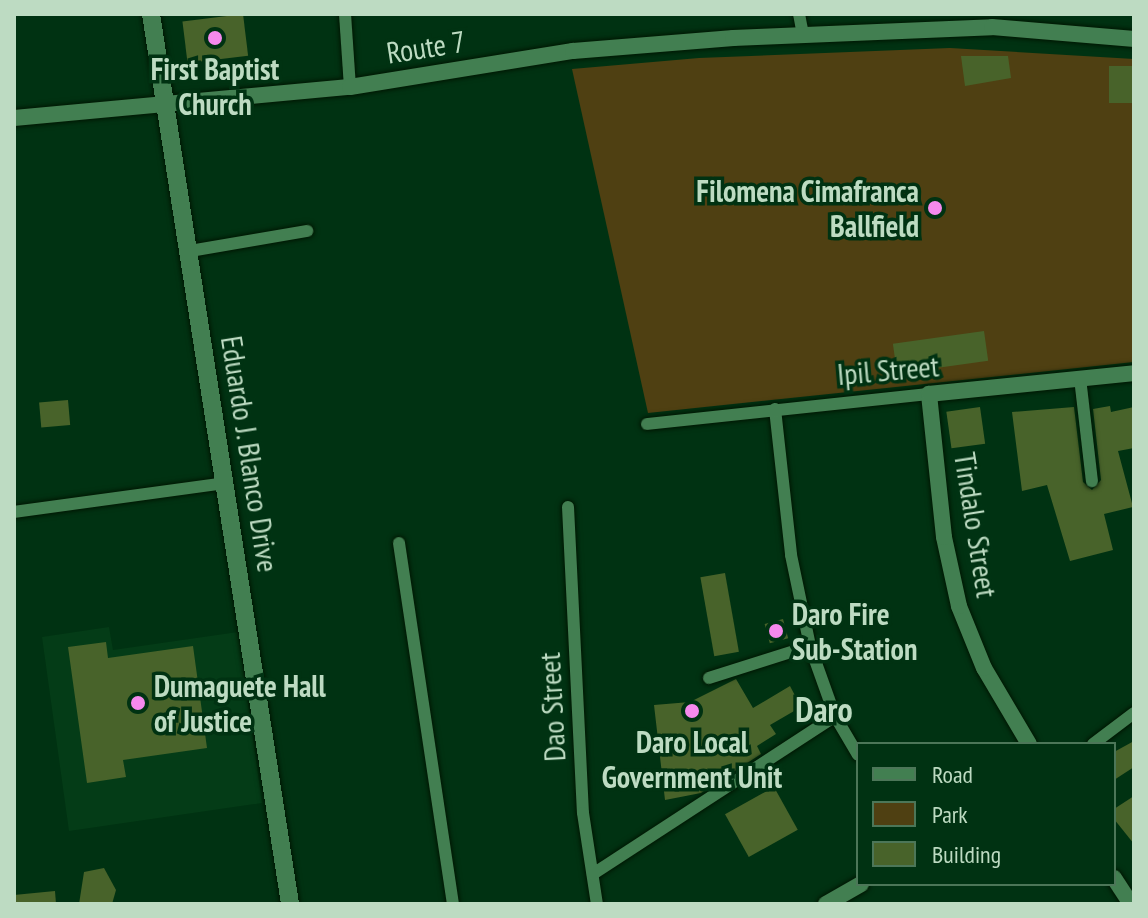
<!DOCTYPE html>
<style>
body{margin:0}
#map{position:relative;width:1148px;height:918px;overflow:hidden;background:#003212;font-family:"PT Sans Narrow",sans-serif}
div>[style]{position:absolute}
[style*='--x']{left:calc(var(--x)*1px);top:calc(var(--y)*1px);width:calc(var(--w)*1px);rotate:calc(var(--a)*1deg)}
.built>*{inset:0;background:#043c17}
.green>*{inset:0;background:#4f4012}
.building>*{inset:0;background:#48632a;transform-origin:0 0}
.roads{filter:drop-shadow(0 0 2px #001703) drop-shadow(0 0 2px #001703)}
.minor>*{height:12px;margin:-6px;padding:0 6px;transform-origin:6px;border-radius:6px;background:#427f51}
.tertiary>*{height:16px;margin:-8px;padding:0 8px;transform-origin:8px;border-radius:8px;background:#427f51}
.secondary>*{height:18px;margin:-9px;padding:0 9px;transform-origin:9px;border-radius:9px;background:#427f51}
.dots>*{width:22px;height:22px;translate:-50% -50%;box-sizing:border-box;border:4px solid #003212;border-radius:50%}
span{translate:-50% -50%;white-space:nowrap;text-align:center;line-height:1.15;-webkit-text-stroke:7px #003212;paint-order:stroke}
.street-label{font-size:30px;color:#bddbc2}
.poi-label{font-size:30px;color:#bddbc2;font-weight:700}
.right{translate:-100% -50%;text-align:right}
.left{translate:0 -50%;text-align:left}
.quarter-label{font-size:34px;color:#bddbc2;font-weight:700}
.frame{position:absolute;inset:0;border:16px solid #bddbc2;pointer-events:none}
.legend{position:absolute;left:856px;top:742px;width:260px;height:144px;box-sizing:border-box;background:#003212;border:2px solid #4c7658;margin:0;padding:10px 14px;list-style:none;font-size:24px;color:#bddbc2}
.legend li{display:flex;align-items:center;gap:16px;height:40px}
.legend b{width:40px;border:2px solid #4c7658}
</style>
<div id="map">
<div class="built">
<i style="clip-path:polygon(109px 627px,113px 650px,238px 632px,262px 803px,69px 831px,42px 637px)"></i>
</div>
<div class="green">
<i style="clip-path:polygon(950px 48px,1134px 59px,1134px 362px,648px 413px,572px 69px,699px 58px)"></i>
</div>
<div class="building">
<i style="left:243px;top:14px;width:42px;height:61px;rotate:83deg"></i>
<i style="clip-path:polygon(961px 56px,1008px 56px,1011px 78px,965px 86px)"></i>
<i style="left:1109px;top:66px;width:25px;height:37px"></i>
<i style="left:984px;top:331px;width:30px;height:92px;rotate:82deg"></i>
<i style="left:68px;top:400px;width:25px;height:29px;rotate:85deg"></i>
<i style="clip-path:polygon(1110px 406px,1111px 412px,1134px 407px,1134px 448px,1118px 451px,1133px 507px,1104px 514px,1113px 550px,1070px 561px,1047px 485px,1022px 491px,1012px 412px,1074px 407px,1083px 482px,1092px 490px,1101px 480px,1093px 409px)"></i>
<i style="left:980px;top:407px;width:37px;height:34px;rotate:82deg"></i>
<i style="left:725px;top:573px;width:80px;height:25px;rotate:80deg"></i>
<i style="left:783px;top:619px;width:20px;height:19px;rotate:75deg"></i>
<i style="clip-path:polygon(106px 642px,108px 658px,193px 646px,207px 748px,123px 760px,126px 777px,87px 783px,68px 647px)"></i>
<i style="clip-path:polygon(736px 679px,753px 708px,790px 686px,801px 707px,770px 725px,776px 734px,757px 746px,761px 754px,701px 793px,665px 800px,654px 705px,690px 702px)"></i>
<i style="clip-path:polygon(1134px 741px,1134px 767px,1114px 780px,1114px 752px)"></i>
<i style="left:774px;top:787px;width:49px;height:56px;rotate:61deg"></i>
<i style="clip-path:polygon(1134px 796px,1134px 844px,1114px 819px,1114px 809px)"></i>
<i style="clip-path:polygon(104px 868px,116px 890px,112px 904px,79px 904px,84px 872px)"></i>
<i style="clip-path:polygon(55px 891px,56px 904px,14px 904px,14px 895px)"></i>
</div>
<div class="roads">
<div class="minor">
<i style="--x:345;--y:14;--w:73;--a:86.1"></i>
<i style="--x:799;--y:14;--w:20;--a:79"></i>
<i style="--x:190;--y:251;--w:119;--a:-9.7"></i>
<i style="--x:1080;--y:378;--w:104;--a:83.4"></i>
<i style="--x:775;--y:409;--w:147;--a:83.7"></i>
<i style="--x:791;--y:555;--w:93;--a:78.2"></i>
<i style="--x:810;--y:646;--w:74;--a:70.3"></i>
<i style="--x:835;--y:716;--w:45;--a:59.5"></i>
<i style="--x:647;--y:424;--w:284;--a:-6.1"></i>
<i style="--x:568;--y:507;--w:306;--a:87.2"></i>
<i style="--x:583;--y:813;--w:92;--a:81.3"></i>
<i style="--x:14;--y:512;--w:214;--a:-7.8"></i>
<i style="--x:399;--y:543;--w:365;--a:81.5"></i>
<i style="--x:709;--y:678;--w:106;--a:-17.6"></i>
<i style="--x:1093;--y:744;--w:51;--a:-37.1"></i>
<i style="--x:593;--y:874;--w:289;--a:-33.1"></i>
</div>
<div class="tertiary">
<i style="--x:14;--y:118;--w:337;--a:-5.3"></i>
<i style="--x:350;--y:87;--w:226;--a:-9.2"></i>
<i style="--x:573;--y:51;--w:161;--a:-4.6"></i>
<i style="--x:733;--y:38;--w:259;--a:-2.4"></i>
<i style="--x:992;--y:27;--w:143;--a:4.8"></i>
<i style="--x:1029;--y:744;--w:88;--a:-120.6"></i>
<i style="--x:984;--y:668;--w:67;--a:-112"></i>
<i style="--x:959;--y:606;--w:71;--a:-102.3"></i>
<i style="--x:944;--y:537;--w:144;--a:-96"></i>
<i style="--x:929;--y:394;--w:206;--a:-5.8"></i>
<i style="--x:1114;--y:878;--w:31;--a:57"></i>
<i style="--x:826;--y:904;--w:40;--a:-29.7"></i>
</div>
<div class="secondary">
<i style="--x:151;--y:14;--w:901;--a:81.12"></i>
</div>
</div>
<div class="dots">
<i style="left:215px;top:38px;background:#f689ed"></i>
<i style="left:935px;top:208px;background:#f689ed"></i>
<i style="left:776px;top:631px;background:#f689ed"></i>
<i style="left:138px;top:703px;background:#f689ed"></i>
<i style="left:692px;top:711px;background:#f689ed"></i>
</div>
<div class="street-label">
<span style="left:426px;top:47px;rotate:-9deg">Route 7</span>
<span style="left:888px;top:370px;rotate:-5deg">Ipil Street</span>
<span style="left:250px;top:454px;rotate:81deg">Eduardo J. Blanco Drive</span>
<span style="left:976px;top:525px;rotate:81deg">Tindalo Street</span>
<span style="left:552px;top:707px;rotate:-93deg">Dao Street</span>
</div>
<div class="poi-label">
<span style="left:215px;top:86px">First Baptist<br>Church</span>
<span class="right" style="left:919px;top:208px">Filomena Cimafranca<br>Ballfield</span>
<span class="left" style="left:792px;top:631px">Daro Fire<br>Sub-Station</span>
<span class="left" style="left:154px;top:703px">Dumaguete Hall<br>of Justice</span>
<span style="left:692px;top:759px">Daro Local<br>Government Unit</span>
</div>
<div class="quarter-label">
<span style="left:824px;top:710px">Daro</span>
</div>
<div class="frame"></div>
<ul class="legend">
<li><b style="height:10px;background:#427f51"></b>Road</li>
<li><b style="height:22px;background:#4f4012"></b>Park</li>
<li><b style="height:22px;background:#48632a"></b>Building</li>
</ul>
</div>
